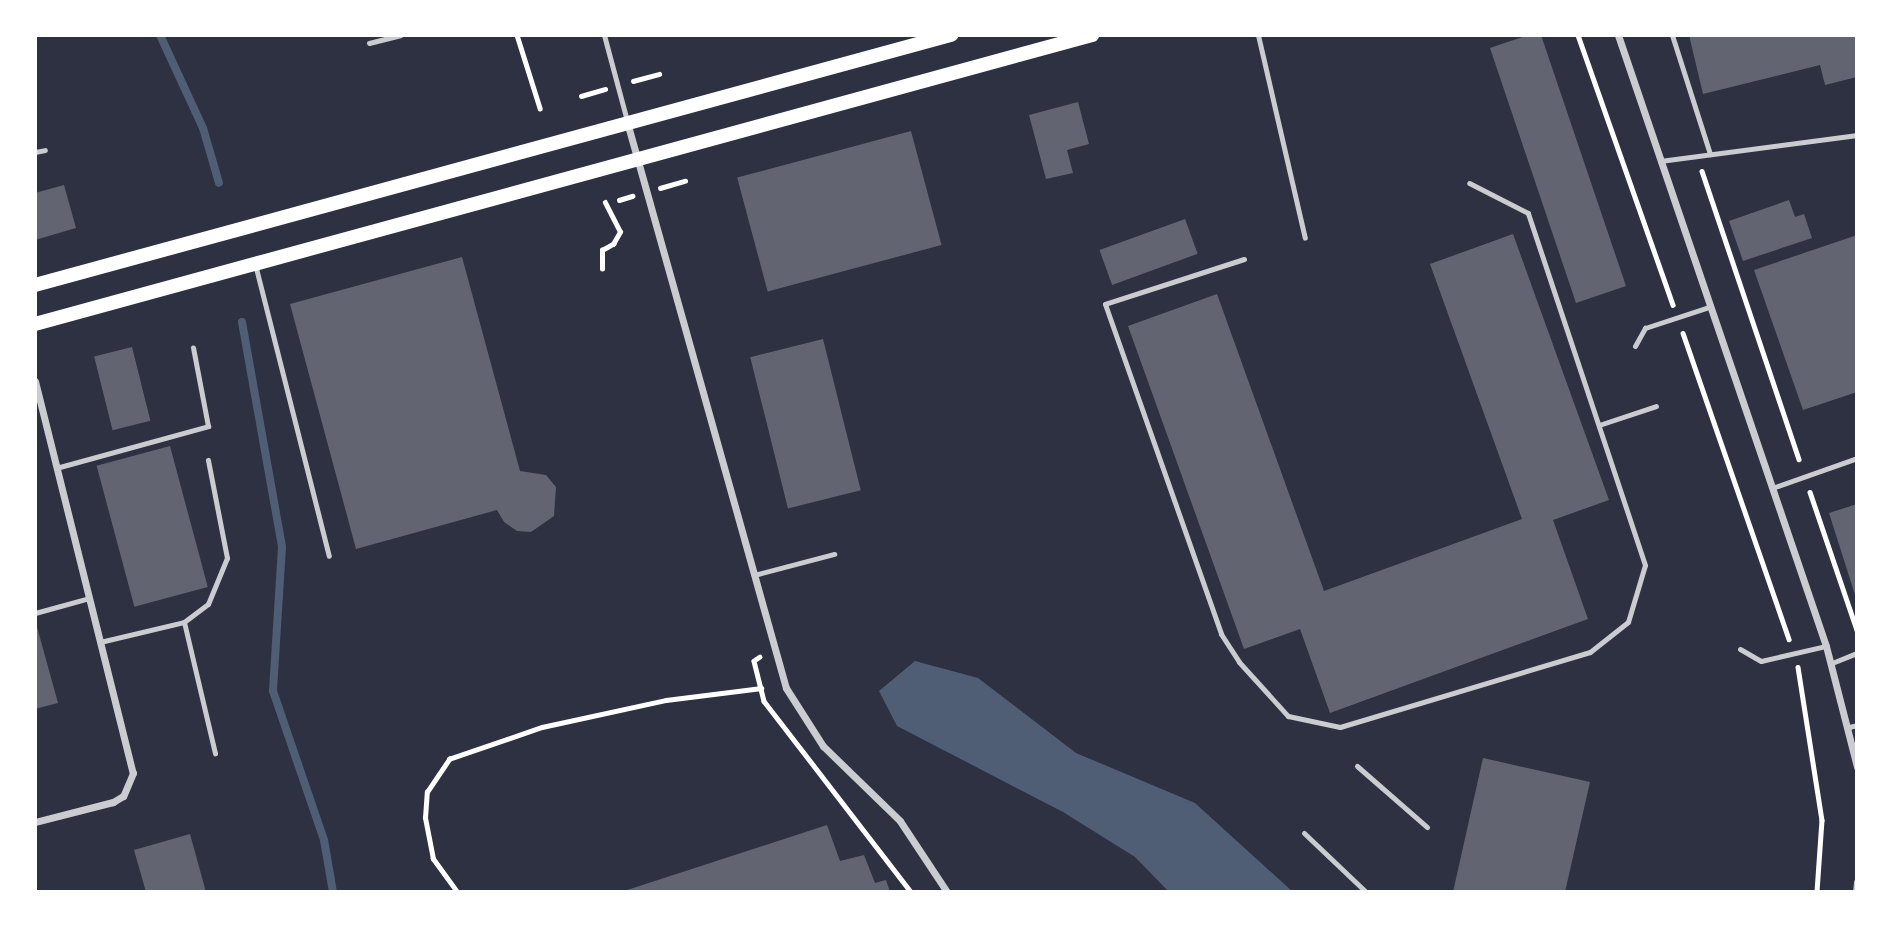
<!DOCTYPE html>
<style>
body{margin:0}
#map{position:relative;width:1892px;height:927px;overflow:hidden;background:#2d3142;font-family:Montserrat,sans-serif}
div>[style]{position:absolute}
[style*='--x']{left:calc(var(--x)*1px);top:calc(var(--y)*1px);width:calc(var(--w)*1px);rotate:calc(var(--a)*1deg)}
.water>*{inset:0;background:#4f5d75}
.stream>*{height:8px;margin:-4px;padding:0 4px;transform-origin:4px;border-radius:4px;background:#4f5d75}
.building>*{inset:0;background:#626471;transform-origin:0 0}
.path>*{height:4.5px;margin:-2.25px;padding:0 2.25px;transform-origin:2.25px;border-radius:2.25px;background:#fff}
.service>*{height:5px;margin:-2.5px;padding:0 2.5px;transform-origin:2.5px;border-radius:2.5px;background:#caccd0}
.minor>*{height:7px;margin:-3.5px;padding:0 3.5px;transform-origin:3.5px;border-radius:3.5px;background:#caccd0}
.secondary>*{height:14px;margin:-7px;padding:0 7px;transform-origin:7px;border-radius:7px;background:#fff}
span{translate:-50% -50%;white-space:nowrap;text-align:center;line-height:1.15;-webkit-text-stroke:6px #fff;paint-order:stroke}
.frame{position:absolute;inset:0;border:37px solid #fff;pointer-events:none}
</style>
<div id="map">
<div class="water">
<i style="clip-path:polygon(915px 661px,978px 678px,1076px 753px,1195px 803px,1293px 892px,1169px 892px,1135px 857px,1063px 812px,897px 726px,879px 691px)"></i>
</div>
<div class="stream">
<i style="--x:160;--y:35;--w:102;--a:65.2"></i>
<i style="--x:203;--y:128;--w:57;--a:73.8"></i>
<i style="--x:242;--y:322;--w:229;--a:79.9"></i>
<i style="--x:282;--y:547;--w:144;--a:93.6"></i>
<i style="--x:273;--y:691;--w:157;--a:71.1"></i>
<i style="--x:324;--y:840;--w:53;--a:80.2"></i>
</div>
<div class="building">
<i style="clip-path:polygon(1528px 35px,1541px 35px,1626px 286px,1576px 303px,1490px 48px)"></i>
<i style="clip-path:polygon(1689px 35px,1857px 35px,1857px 77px,1825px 85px,1820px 65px,1703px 94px)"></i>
<i style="clip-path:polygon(1078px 102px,1089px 144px,1067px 150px,1073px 173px,1046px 179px,1029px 115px)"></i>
<i style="left:911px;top:131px;width:118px;height:180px;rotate:75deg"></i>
<i style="clip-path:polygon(64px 185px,76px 228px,35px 240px,35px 193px)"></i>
<i style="clip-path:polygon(1789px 200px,1795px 217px,1804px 214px,1812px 238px,1743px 261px,1729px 221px)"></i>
<i style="left:1185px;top:219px;width:37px;height:91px;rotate:70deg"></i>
<i style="clip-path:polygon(1513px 234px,1609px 500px,1553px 520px,1588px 619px,1330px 713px,1300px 629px,1244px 649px,1128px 326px,1217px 294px,1324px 591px,1522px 519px,1430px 264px)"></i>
<i style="clip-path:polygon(1857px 235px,1857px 392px,1803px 410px,1754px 270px)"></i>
<i style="clip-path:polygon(462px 257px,520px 471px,546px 475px,556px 487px,554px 516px,531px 532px,517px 531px,504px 522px,497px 510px,356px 549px,290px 304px)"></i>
<i style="left:823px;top:339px;width:156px;height:75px;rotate:76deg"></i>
<i style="left:132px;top:347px;width:76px;height:39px;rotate:76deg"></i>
<i style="left:170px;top:446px;width:146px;height:76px;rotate:75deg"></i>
<i style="clip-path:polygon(1857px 504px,1857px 598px,1856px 598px,1829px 513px)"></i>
<i style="clip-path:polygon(37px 627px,58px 703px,35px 709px,35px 628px)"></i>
<i style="clip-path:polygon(1483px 758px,1590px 782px,1565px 892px,1453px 892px)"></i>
<i style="clip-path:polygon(827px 825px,840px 861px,864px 855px,875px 883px,886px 880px,890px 892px,621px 892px)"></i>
<i style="clip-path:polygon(190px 834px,206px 892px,146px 892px,134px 850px)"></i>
</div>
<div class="path">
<i style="--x:517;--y:35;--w:77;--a:72.5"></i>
<i style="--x:1578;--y:35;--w:286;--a:70.6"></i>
<i style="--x:633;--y:81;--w:27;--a:-15"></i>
<i style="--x:581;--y:96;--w:25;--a:-16"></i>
<i style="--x:1702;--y:171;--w:304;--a:71.4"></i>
<i style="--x:660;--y:188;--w:26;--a:-16"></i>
<i style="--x:619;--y:200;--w:14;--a:-17"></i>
<i style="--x:602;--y:269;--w:19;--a:-90"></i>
<i style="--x:602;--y:250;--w:13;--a:-29"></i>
<i style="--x:613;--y:244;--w:14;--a:-60"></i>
<i style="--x:620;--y:232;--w:33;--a:-117"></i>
<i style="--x:1683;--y:333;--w:324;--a:70.9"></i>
<i style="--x:1810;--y:492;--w:146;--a:71.2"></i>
<i style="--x:760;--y:657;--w:7;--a:146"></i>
<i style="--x:754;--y:661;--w:41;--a:76"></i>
<i style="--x:764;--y:701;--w:241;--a:52.4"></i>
<i style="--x:1798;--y:667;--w:155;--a:81.1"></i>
<i style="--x:1822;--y:820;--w:72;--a:94"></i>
<i style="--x:457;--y:892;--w:41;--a:-126"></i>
<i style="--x:433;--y:859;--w:42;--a:-101"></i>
<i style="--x:425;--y:818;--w:26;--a:-86"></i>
<i style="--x:427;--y:792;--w:40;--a:-56"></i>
<i style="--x:449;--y:759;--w:98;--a:-19"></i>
<i style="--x:542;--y:727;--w:127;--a:-12.3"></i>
<i style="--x:666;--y:700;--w:96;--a:-7.2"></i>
</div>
<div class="service">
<i style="--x:604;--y:35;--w:89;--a:75"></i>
<i style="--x:1258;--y:35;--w:208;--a:77"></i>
<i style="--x:1672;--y:35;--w:125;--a:72.3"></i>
<i style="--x:369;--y:43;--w:32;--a:-14"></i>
<i style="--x:35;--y:152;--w:10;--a:-11"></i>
<i style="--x:1660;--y:161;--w:199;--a:-7.5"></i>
<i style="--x:1244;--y:259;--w:146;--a:162.1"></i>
<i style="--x:1105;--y:304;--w:350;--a:70.6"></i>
<i style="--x:1221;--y:634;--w:33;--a:57"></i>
<i style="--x:1239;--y:662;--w:73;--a:47.8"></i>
<i style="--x:1288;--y:716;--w:53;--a:11.9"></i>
<i style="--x:1340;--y:727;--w:261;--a:-16.7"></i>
<i style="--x:1590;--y:652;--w:48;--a:-38.3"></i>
<i style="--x:1628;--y:622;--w:59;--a:-73.4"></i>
<i style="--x:1645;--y:565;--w:371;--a:-108.4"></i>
<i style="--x:1528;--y:213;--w:66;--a:-153"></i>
<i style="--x:255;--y:264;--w:301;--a:75.8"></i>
<i style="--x:1635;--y:346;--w:21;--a:-61"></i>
<i style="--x:1645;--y:328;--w:67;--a:-18.2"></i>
<i style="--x:1599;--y:425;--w:60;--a:-18.4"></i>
<i style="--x:56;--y:468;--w:158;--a:-15.4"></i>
<i style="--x:208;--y:426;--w:80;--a:-100.8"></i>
<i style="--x:1772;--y:488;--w:90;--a:-19.4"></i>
<i style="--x:754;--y:575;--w:83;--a:-14.7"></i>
<i style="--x:35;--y:613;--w:56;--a:-15.5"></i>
<i style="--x:184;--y:622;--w:30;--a:-37"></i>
<i style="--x:208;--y:604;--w:50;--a:-67.6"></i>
<i style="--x:227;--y:558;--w:100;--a:-101"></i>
<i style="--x:100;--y:642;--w:86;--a:-13.4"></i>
<i style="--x:184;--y:622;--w:135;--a:76.7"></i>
<i style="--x:1740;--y:649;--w:24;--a:30"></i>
<i style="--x:1761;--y:661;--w:67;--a:-13"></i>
<i style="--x:1832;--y:663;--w:27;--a:-22"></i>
<i style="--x:1849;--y:727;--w:8;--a:-14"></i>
<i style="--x:1357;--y:766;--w:93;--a:41.1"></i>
<i style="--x:1304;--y:833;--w:86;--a:43.6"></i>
</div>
<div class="minor">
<i style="--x:1618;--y:35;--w:645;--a:71.2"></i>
<i style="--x:1826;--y:646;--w:125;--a:75.6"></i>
<i style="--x:627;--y:122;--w:588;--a:74.31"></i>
<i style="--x:786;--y:688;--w:69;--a:57.5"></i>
<i style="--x:823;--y:746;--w:107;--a:44.2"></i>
<i style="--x:900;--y:821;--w:85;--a:56.5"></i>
<i style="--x:35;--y:381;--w:404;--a:76"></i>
<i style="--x:133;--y:773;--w:25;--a:113"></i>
<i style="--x:123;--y:796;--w:12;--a:149"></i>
<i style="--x:113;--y:802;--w:81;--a:165.6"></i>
<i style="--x:1856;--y:892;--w:10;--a:-84"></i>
</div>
<div class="secondary">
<i style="--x:35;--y:285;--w:950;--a:-15.27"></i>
<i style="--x:35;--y:324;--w:1096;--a:-15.29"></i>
</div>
<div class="frame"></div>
</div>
